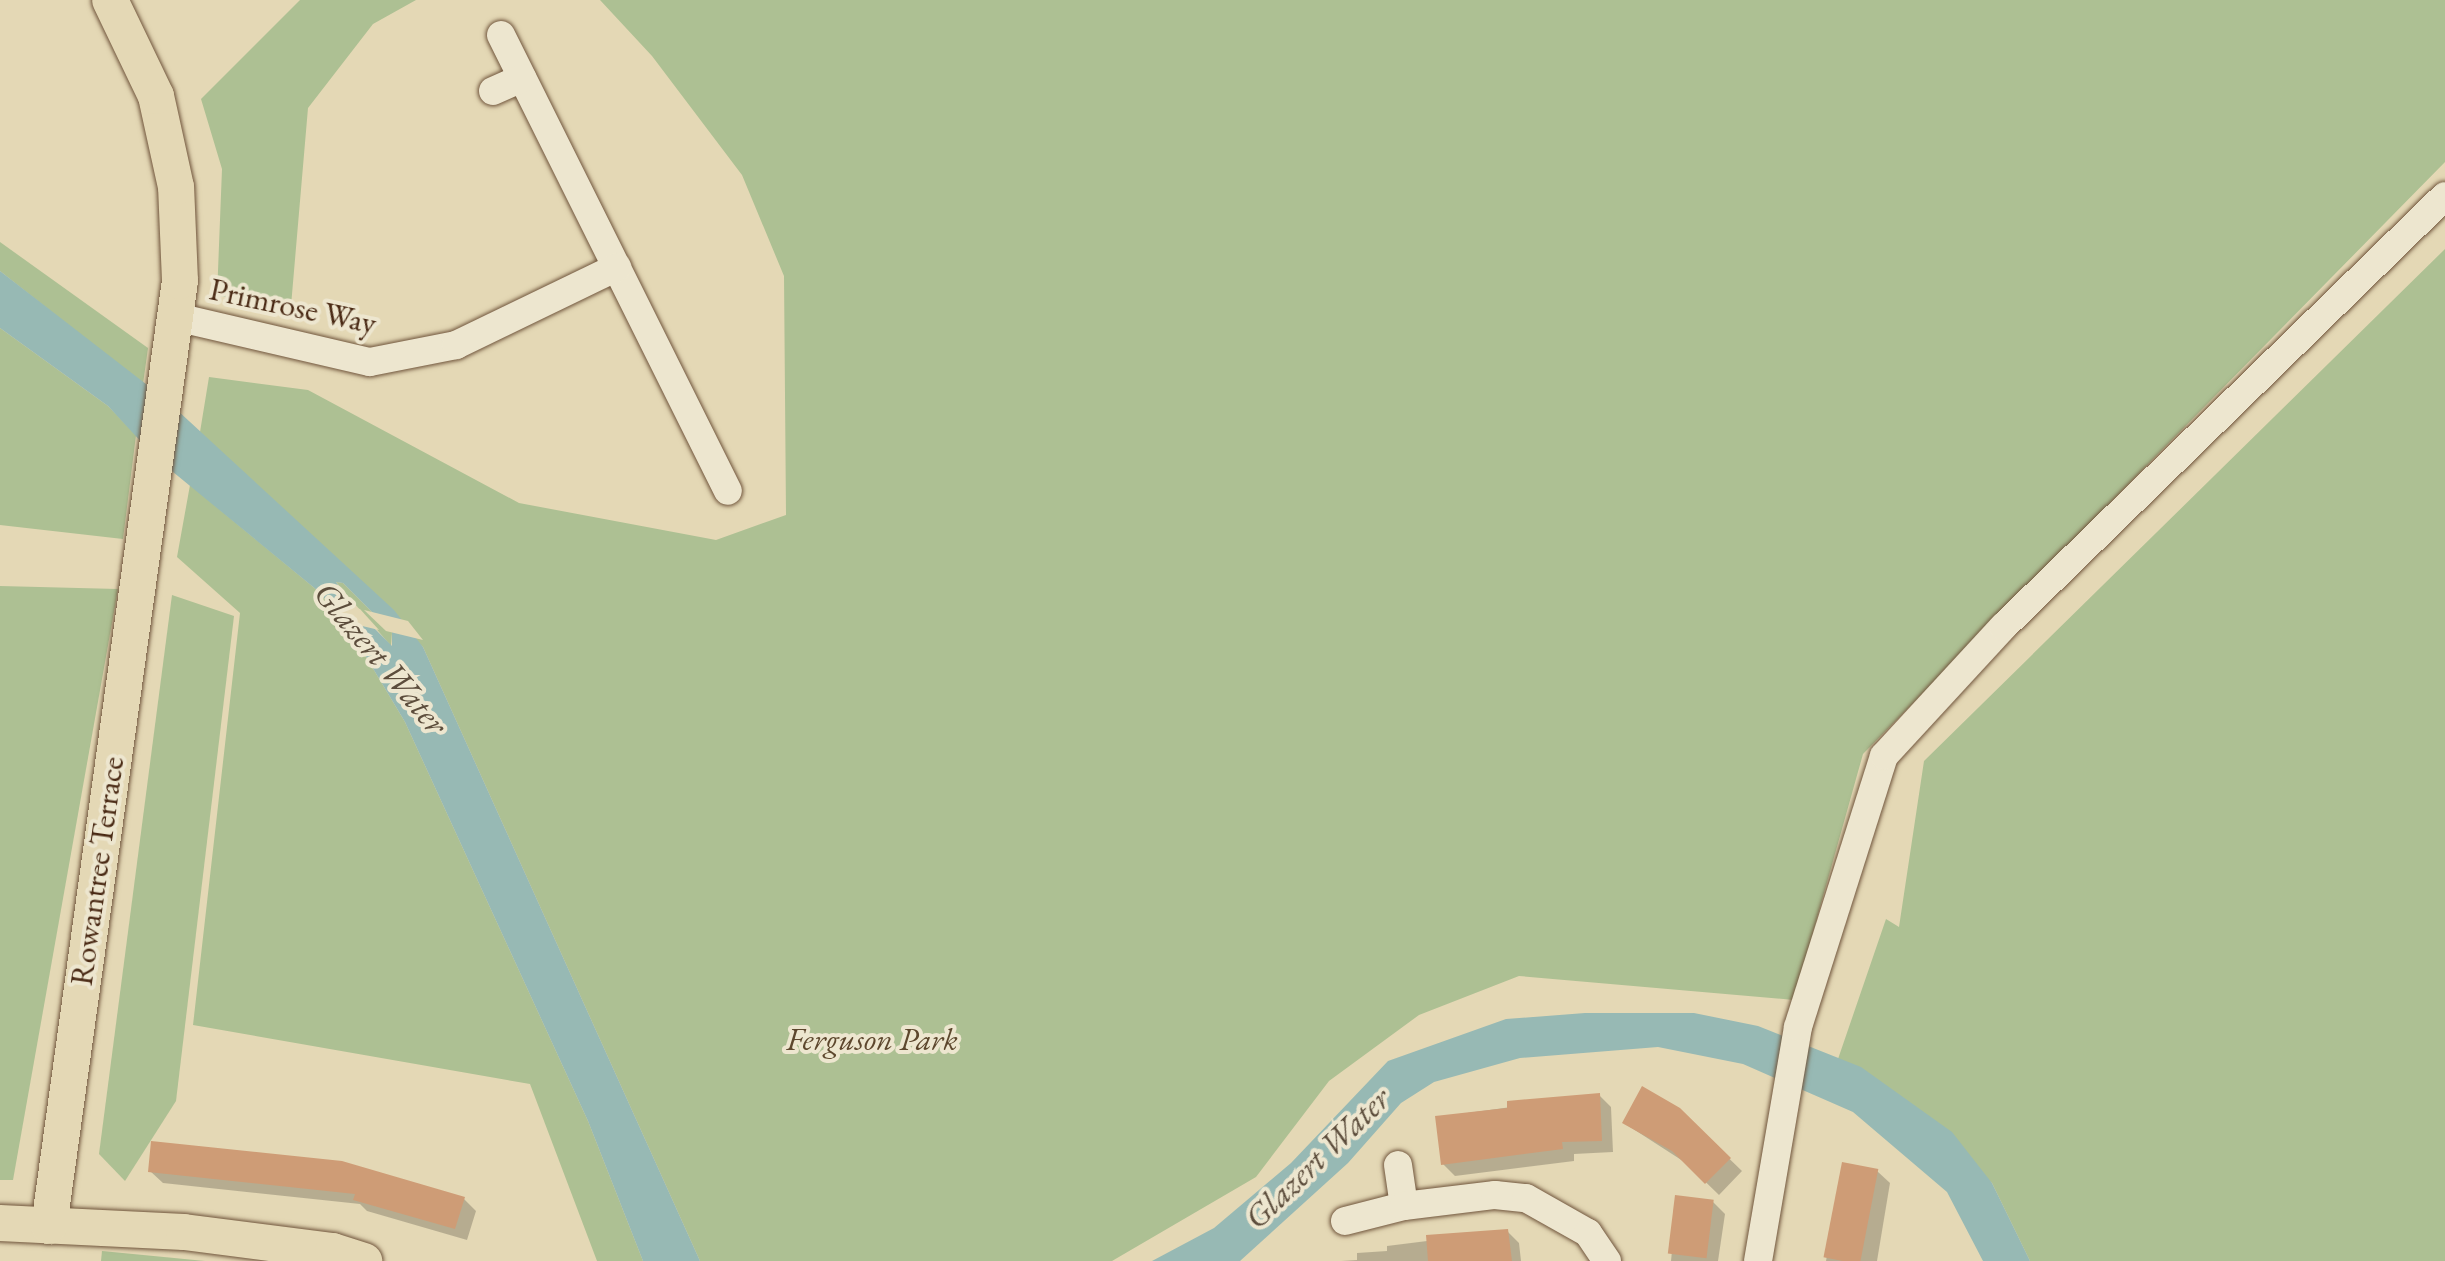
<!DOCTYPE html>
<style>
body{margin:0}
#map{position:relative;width:2445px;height:1261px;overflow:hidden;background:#e4d8b5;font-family:"EB Garamond",serif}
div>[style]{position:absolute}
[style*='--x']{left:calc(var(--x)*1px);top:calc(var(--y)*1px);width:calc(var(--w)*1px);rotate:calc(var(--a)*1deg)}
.green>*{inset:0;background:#adc093}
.water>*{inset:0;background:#97b9b4}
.pier>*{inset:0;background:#e4d8b5}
.shadow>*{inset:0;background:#0003}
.building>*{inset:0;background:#ce9c76;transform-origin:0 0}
.roads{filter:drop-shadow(0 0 2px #70553c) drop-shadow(0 0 2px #70553c)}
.minor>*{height:28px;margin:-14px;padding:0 14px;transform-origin:14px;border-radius:14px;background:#ede6cf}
.major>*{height:36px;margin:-18px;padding:0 18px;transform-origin:18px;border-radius:18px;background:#e4d8b5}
span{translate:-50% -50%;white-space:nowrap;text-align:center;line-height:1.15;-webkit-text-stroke:8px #ede6cf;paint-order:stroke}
.street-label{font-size:32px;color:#492914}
.park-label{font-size:32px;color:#5d472d;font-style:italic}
.water-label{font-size:34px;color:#5c4d3c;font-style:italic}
</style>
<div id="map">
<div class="green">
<i style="clip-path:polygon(300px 0,416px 0,373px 24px,308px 108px,291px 306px,217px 296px,222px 169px,201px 99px)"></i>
<i style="clip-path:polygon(600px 0,2445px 0,2445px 162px,1863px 754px,1794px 1000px,1519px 976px,1419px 1015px,1329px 1081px,1256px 1177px,1112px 1261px,700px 1261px,423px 647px,200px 432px,209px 377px,308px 390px,519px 503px,716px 540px,786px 515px,784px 276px,742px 175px,652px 56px)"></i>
<i style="clip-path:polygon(0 242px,148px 348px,143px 384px,0 271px)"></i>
<i style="clip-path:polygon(2445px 249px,2445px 1261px,2030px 1261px,1992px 1183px,1861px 1068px,1838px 1059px,1886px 919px,1899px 927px,1924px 761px)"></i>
<i style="clip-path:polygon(0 328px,108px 406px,136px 435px,123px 539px,0 525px)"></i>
<i style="clip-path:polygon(190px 485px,318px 591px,347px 625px,405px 722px,588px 1121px,643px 1261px,597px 1261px,530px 1084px,193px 1025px,240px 613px,177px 557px)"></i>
<i style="clip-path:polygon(336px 582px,343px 583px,392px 632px,391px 646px)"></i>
<i style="clip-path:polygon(0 586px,118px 589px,13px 1180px,0 1180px)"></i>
<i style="clip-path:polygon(172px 595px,234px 616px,176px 1101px,125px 1181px,99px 1154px)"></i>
<i style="clip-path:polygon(102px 1251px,205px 1261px,101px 1261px)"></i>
</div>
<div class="water">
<i style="clip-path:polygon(evenodd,0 271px,164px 398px,394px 610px,423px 647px,700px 1261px,643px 1261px,588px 1121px,405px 722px,347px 625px,318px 591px,156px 458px,108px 406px,0 328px,0 271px,336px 582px,343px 583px,392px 632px,392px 646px,352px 606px,336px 582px)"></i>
<i style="clip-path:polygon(1585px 1013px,1694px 1013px,1758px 1026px,1861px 1067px,1952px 1132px,1992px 1183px,2030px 1261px,1983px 1261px,1947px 1192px,1853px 1112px,1743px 1064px,1658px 1047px,1520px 1058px,1434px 1082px,1401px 1103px,1348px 1163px,1240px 1261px,1152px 1261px,1214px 1228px,1291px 1163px,1388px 1061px,1506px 1019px)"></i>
</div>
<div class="pier">
<i style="clip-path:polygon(320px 600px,360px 609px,379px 630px,337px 620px)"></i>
<i style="clip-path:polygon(364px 610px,408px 621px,423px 640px,386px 631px)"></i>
</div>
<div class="shadow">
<i style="clip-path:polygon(1599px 1095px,1611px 1107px,1613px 1152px,1574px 1154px,1574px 1161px,1455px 1176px,1443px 1164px,1438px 1117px)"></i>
<i style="clip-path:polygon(1678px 1109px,1742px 1171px,1719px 1195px,1686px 1163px,1624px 1123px)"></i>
<i style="clip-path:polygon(1843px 1164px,1877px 1171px,1890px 1183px,1877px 1261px,1826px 1261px)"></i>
<i style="clip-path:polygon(150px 1171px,464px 1199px,476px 1211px,467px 1240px,367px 1211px,360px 1204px,163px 1183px)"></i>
<i style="clip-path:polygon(1677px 1197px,1713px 1202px,1725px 1214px,1718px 1261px,1671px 1261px)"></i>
<i style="clip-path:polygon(1507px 1231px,1519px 1243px,1521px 1261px,1341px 1261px,1357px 1260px,1357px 1253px,1387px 1251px,1387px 1246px)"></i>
</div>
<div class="building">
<i style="clip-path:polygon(1642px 1086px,1680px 1108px,1731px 1158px,1705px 1184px,1672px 1151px,1622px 1123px)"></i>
<i style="clip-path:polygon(1600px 1093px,1602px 1141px,1562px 1142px,1563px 1149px,1441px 1165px,1435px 1116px,1507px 1108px,1507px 1101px)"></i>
<i style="clip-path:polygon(151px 1141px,342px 1161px,465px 1197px,455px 1229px,353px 1200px,355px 1194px,148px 1172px)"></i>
<i style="left:1842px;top:1162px;width:37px;height:97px;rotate:11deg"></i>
<i style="left:1675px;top:1195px;width:39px;height:59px;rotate:7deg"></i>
<i style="clip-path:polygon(1508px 1229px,1512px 1261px,1428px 1261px,1426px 1235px)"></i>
</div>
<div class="roads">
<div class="minor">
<i style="--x:501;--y:35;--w:509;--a:63.54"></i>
<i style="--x:493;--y:91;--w:32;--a:-24"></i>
<i style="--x:176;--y:317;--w:199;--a:13.1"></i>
<i style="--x:370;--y:362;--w:88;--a:-11.2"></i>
<i style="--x:456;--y:345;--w:179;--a:-25.8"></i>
<i style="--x:1398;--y:1165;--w:41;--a:81.7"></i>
<i style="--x:1345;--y:1221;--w:61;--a:-14.3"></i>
<i style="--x:1404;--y:1206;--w:92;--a:-6.9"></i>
<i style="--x:1495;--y:1195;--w:31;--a:6"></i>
<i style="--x:1526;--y:1198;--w:71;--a:29.4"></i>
<i style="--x:1588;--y:1233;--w:34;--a:56"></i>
<i style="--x:1758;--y:1261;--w:237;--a:-80.3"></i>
<i style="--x:1798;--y:1027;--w:284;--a:-72.4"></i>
<i style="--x:1884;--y:756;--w:176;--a:-47.3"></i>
<i style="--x:2003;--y:627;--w:617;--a:-44.28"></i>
</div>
<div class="major">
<i style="--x:0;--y:1223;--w:184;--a:2.8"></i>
<i style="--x:184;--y:1232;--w:150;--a:7.3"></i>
<i style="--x:333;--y:1251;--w:33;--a:18"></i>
<i style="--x:49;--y:1226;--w:954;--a:-82.11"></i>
<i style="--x:180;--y:281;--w:94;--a:-92.4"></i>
<i style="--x:176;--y:187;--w:93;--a:-102.4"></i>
<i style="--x:156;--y:96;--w:106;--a:-115.6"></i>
</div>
</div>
<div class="street-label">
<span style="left:293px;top:306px;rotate:12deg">Primrose Way</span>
<span style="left:97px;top:871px;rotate:-82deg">Rowantree Terrace</span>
</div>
<div class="park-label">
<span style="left:872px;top:1039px">Ferguson Park</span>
</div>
<div class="water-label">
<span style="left:381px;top:658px;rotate:50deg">Glazert Water</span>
<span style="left:1317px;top:1158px;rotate:-44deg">Glazert Water</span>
</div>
</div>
